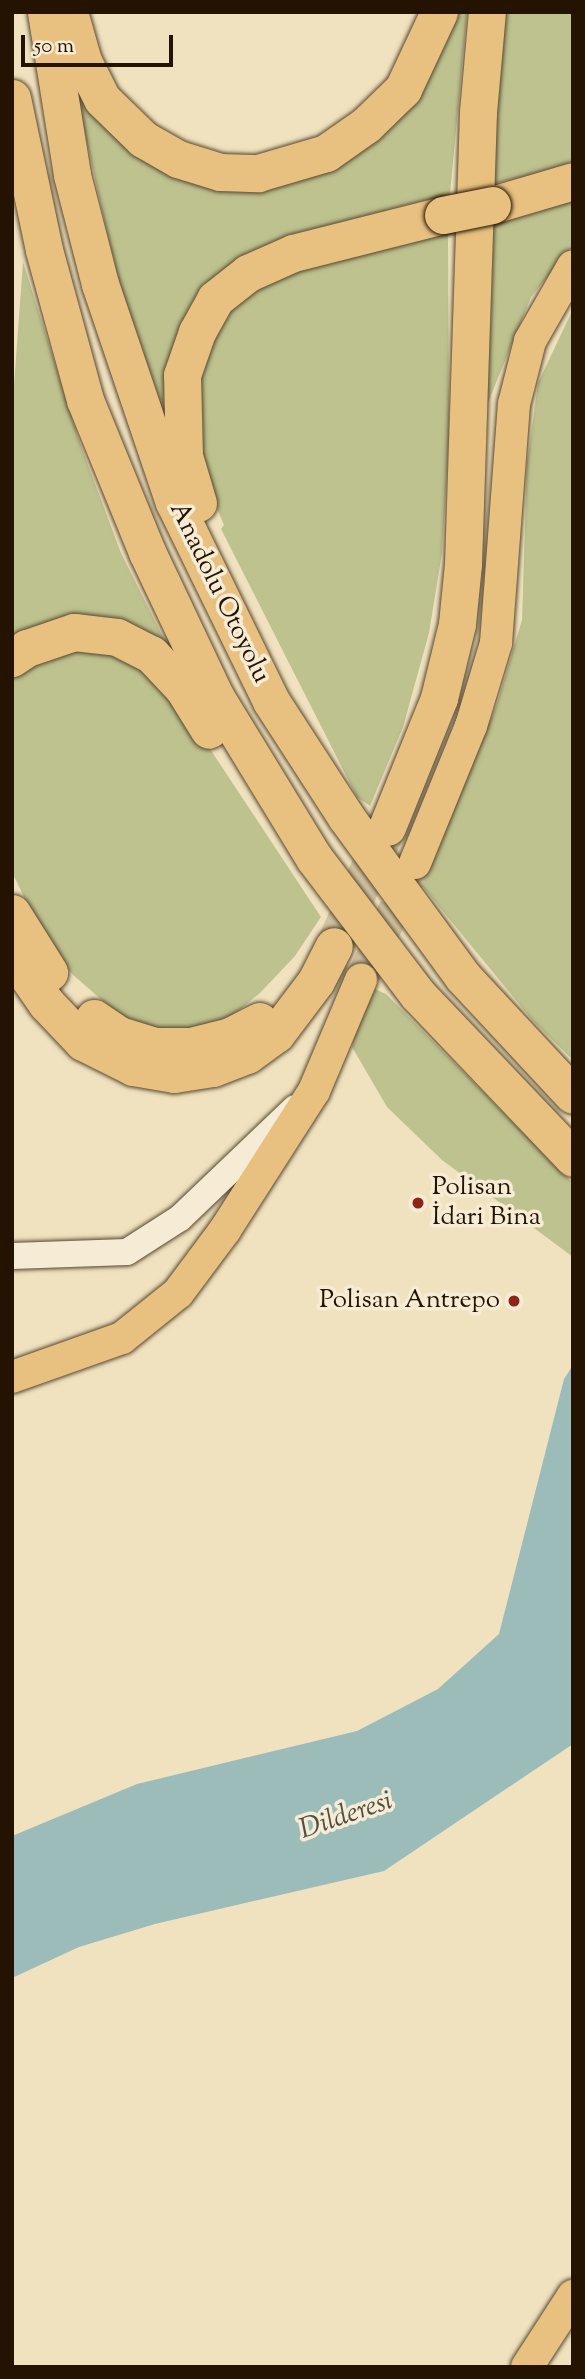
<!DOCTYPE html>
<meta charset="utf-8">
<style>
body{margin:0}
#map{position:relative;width:585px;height:2379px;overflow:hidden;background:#f1e2bf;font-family:"Sorts Mill Goudy",serif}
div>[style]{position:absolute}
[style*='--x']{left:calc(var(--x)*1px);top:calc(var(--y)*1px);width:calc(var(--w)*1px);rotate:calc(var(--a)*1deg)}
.green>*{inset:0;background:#bec28f}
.water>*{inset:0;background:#9cbcb9}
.major-tunnel>*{height:32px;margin-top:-16px;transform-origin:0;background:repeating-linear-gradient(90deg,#d2c3a2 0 32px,transparent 0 48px)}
.highway-tunnel>*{height:37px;margin-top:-18.5px;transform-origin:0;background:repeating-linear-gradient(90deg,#d2c3a2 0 37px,transparent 0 55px)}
.roads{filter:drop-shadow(0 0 2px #574730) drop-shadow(0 0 2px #574730)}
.minor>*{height:26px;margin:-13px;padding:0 13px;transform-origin:13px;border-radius:13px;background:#f6ecd5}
.major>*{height:32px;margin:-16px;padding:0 16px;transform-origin:16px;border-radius:16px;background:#e8c180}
.highway>*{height:37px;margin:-18.5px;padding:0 18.5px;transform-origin:18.5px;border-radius:18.5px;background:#e8c180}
.bridges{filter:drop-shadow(0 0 2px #241300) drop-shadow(0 0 2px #241300)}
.highway-bridge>*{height:37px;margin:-18.5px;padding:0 18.5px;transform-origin:18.5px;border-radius:18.5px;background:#e8c180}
.dots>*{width:19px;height:19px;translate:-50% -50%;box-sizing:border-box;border:4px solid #f6ecd5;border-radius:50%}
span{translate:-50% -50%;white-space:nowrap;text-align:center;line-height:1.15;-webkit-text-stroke:7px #f6ecd5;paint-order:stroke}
.street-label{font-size:26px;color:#241300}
.poi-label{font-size:26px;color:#241300}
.left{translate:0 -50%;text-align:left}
.right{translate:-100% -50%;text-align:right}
.water-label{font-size:28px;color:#4e4e41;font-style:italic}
.frame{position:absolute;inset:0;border:14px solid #241300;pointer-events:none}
.scale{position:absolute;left:21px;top:35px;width:152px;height:32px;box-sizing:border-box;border:4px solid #241300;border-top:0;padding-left:9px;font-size:21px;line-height:24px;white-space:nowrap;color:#241300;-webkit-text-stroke:5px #f6ecd5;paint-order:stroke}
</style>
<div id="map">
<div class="green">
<i style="clip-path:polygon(453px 12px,467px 12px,450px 194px,303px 232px,173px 345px,162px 407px,120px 289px,73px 81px,98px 115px,290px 180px)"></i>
<i style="clip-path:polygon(499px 12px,573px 12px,573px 166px,483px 186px)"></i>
<i style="clip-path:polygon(573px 194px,573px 246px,531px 297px,487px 405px,484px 225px)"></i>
<i style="clip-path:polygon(448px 226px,449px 437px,442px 553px,429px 633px,403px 727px,370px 806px,357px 797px,221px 529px,224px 525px,207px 485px,190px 407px,211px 328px,241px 292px,275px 271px)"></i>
<i style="clip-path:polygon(23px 262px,82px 449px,121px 553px,169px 649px,12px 641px,12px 412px)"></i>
<i style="clip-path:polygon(573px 309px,571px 548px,573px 1060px,533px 1021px,419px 882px,496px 707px,522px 620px,527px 464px,538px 383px)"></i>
<i style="clip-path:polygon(91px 648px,132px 659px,179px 702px,321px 917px,295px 956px,260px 993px,226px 1021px,187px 1034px,151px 1030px,118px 1014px,72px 974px,44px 939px,12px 872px,12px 672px,59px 652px)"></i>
<i style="clip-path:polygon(363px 984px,386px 994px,573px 1183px,573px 1257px,442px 1160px,387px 1107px,352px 1047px)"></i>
</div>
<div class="water">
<i style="clip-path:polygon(573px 1365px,573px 1744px,384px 1871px,155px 1924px,79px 1947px,12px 1978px,12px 1836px,137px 1784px,357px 1731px,438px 1689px,499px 1634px,564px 1379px)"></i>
</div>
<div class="major-tunnel">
<i style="--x:361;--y:980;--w:117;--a:-64.7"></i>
</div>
<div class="highway-tunnel">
<i style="--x:334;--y:946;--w:129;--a:-65.8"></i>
</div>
<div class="roads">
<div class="minor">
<i style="--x:12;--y:1256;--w:115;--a:-2"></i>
<i style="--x:127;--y:1252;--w:63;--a:-32.7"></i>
<i style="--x:180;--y:1218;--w:159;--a:-43.7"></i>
</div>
<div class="major">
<i style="--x:415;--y:863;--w:148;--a:-67.8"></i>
<i style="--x:471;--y:726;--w:87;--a:-73.2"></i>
<i style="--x:496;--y:643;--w:240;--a:-85.7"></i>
<i style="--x:514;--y:404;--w:65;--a:-75.7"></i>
<i style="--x:530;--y:341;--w:86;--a:-60.2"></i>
<i style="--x:12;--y:1377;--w:117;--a:-19.5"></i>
<i style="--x:122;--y:1338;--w:72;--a:-38.8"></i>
<i style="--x:178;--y:1293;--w:79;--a:-53.3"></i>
<i style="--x:225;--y:1230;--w:165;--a:-57.4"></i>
<i style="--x:314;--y:1091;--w:121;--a:-67.1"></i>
<i style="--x:527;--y:2367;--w:85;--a:-57.1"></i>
</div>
<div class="highway">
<i style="--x:46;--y:12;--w:165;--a:80.9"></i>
<i style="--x:72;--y:175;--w:113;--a:75.6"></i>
<i style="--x:100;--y:284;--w:230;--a:71.3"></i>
<i style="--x:174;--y:502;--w:221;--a:64"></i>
<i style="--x:271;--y:701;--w:138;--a:57.1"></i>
<i style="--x:346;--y:817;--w:198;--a:53.8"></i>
<i style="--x:463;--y:977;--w:161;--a:47"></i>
<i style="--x:69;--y:12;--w:51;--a:74.1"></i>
<i style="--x:83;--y:61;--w:42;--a:63.4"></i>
<i style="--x:102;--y:99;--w:57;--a:44.3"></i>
<i style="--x:143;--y:139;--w:40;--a:29.7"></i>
<i style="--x:178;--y:159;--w:44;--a:17.2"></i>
<i style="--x:220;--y:172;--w:38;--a:2"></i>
<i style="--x:258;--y:173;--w:71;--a:-16.4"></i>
<i style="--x:326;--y:153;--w:49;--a:-35"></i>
<i style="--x:366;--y:125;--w:52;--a:-44.2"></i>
<i style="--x:403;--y:89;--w:85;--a:-64.9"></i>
<i style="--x:12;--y:98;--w:155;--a:78.1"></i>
<i style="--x:44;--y:250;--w:156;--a:74.7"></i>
<i style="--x:85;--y:400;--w:164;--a:67.8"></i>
<i style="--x:147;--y:552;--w:159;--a:64.7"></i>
<i style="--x:215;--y:696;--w:190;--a:58.6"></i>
<i style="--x:314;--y:858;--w:172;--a:52.8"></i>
<i style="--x:418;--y:995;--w:225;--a:46.4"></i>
<i style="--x:492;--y:205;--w:84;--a:-16.5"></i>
<i style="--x:198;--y:503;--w:49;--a:-106.6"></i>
<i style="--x:184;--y:456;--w:81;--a:-91.4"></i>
<i style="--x:182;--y:375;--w:46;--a:-70.8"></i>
<i style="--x:197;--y:332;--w:38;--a:-61"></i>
<i style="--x:215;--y:299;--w:42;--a:-38.2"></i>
<i style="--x:248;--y:273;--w:49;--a:-24"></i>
<i style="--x:293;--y:253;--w:155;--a:-14.2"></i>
<i style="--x:12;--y:658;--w:18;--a:-34"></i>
<i style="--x:27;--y:648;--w:50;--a:-18.8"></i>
<i style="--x:74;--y:632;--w:43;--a:6.6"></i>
<i style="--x:117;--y:637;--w:38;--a:27"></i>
<i style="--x:151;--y:654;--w:47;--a:46.7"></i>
<i style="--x:183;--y:688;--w:49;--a:58.2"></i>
<i style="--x:387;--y:827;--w:139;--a:-68"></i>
<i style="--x:439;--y:698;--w:76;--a:-76.3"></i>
<i style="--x:457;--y:624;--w:60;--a:-84.3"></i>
<i style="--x:463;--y:564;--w:452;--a:-88.1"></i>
<i style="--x:478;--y:112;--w:100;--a:-84.9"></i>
<i style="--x:12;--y:913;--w:70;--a:57.9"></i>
<i style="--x:12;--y:954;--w:60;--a:55.2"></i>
<i style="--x:46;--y:1003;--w:54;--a:46.5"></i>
<i style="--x:83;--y:1042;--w:56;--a:26.6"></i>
<i style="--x:133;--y:1067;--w:42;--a:9.7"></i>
<i style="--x:174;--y:1074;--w:39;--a:-9"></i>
<i style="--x:213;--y:1068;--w:36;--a:-21"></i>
<i style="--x:247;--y:1055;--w:36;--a:-36"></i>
<i style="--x:276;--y:1034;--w:66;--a:-53"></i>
<i style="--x:316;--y:981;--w:39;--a:-63"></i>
<i style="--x:94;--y:1018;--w:30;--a:34"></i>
<i style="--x:119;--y:1035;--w:39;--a:17"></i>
<i style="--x:156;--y:1046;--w:35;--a:0"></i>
<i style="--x:191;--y:1046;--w:40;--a:-14.4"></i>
<i style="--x:230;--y:1036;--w:33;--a:-27"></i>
</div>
</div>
<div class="bridges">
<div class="highway-bridge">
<i style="--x:443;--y:215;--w:50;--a:-11.5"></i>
</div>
</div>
<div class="dots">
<i style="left:418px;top:1203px;background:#8f2418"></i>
<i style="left:514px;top:1301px;background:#8f2418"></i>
</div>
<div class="street-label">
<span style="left:219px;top:593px;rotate:64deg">Anadolu Otoyolu</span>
</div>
<div class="poi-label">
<span class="left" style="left:432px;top:1203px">Polisan<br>İdari Bina</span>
<span class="right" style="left:500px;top:1301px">Polisan Antrepo</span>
</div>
<div class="water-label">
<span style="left:346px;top:1816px;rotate:-19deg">Dilderesi</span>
</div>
<div class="frame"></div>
<div class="scale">50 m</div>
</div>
